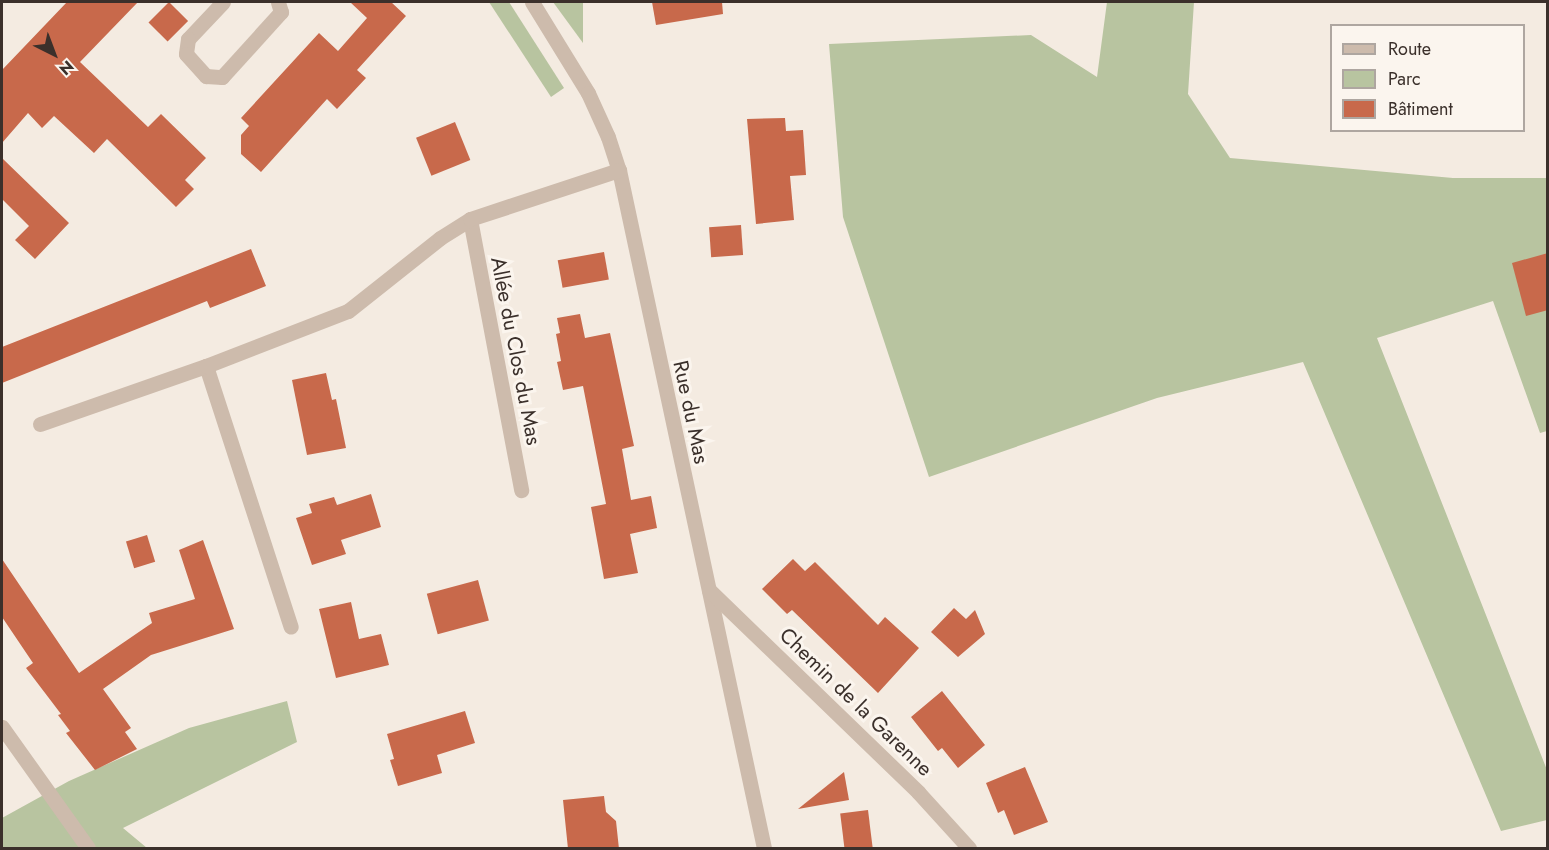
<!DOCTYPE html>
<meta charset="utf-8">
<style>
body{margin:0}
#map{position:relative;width:1549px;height:850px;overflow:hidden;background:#f4ebe1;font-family:Jost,sans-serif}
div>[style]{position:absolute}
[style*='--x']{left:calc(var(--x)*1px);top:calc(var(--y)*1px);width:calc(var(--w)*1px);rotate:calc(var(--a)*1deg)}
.green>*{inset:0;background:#b8c4a0}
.building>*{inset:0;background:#c8694b;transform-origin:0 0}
.minor>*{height:15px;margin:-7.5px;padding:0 7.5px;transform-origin:7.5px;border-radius:7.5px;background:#cdbbac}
span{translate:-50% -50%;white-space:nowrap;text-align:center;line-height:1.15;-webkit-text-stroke:6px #fbf5ee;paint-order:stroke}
.street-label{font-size:21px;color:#3b302b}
.frame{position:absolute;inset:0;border:3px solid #3b302b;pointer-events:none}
.legend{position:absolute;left:1330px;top:24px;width:195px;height:108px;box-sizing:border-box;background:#fbf5ee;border:2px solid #aea6a0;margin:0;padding:8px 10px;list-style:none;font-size:18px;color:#3b302b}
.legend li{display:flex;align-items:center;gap:12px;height:30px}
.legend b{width:30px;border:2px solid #aea6a0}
.north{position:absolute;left:24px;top:24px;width:60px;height:60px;-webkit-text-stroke:4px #fbf5ee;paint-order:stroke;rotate:138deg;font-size:16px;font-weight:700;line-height:24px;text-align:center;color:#3b302b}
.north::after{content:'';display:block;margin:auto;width:21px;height:27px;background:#3b302b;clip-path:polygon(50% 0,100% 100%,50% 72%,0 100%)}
</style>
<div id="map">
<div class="green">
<i style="clip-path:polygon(489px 2px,509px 2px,564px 88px,551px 97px)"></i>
<i style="clip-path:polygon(553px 2px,583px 2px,583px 43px)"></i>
<i style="clip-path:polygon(1107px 2px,1194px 2px,1188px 94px,1230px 158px,1453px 178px,1547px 178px,1547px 431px,1540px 433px,1493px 301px,1377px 338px,1547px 770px,1547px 820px,1501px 831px,1303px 362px,1157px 398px,929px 477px,843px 217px,829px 44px,1031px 35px,1097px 77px)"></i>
<i style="clip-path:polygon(287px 701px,297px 742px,123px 828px,147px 848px,2px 848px,2px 818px,69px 781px,189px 728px)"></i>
</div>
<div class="building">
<i style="clip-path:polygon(67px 2px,138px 2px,80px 62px,148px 127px,161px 114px,206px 158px,185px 180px,194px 189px,176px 207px,107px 139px,94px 153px,54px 116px,42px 128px,28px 113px,2px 143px,2px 70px)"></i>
<i style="left:169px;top:2px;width:27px;height:29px;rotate:45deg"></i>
<i style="clip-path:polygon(350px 2px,391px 2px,406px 16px,357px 70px,366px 78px,337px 109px,327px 99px,261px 172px,241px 154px,241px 135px,249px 126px,241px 118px,319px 33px,338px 51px,367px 18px)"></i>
<i style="clip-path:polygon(652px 2px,722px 2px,723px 14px,656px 25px)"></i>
<i style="clip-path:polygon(785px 118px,786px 131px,803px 130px,806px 175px,790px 176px,794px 220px,756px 224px,747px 119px)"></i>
<i style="left:455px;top:122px;width:41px;height:42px;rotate:68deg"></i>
<i style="clip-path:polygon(2px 158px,69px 223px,35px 259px,15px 240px,29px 226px,2px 199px)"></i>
<i style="left:741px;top:225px;width:30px;height:32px;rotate:86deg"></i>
<i style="clip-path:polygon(251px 249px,266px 286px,210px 308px,207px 301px,2px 383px,2px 347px)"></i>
<i style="left:604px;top:252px;width:28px;height:47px;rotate:80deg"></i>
<i style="clip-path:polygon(1548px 253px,1548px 310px,1526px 316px,1512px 263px)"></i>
<i style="clip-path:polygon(580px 314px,585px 338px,610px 333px,634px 446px,622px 449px,631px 500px,651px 496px,657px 528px,630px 534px,638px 573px,604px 579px,591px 507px,606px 504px,583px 386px,563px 390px,557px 362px,561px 361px,556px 334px,560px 333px,557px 318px)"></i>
<i style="clip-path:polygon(326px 373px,332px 400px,336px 399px,346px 448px,307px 455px,292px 380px)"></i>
<i style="clip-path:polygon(371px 494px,381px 527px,341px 540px,346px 554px,312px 565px,296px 518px,312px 513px,309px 504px,334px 497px,337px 505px)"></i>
<i style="left:147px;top:535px;width:28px;height:22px;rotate:73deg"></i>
<i style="clip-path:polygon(203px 540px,234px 629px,151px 655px,103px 689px,131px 728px,125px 732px,137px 749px,95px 770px,66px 733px,70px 731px,58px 715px,61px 714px,26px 668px,33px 663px,2px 617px,2px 559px,79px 673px,152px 623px,149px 613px,195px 599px,179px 550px)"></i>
<i style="clip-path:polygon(793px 559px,805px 571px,815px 562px,878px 625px,885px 617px,919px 648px,878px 693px,792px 610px,787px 614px,762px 589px)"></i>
<i style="left:478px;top:580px;width:42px;height:53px;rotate:75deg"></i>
<i style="clip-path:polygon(351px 602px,359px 639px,381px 634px,389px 665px,336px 678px,319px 609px)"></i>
<i style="clip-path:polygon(954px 608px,966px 619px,975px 610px,985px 634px,958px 657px,931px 632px)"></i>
<i style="clip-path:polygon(942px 691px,985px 745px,958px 768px,942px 748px,938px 751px,911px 717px)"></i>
<i style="clip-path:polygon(465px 711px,475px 743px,437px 755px,442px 773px,398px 786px,390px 760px,394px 759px,387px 734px)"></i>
<i style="clip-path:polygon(1025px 767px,1048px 822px,1014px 835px,1004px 810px,998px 813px,986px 783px)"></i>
<i style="clip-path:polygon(844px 772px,849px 800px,798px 809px)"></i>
<i style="clip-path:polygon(604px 796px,606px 812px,616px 821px,619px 849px,568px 849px,563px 800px)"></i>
<i style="left:868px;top:810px;width:39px;height:28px;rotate:83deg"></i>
</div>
<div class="minor">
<i style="--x:223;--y:2;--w:51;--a:133.4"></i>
<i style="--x:188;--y:39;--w:15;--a:98"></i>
<i style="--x:186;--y:54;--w:30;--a:48"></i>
<i style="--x:206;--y:76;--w:16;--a:4"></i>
<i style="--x:222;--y:77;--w:88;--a:-47.8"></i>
<i style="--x:281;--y:12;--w:10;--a:-107"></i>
<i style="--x:532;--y:2;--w:107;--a:58.4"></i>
<i style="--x:588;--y:93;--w:48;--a:65.6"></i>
<i style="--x:608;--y:137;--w:35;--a:72"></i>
<i style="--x:619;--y:170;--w:693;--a:77.93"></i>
<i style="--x:470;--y:219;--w:276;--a:79.3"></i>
<i style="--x:206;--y:366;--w:274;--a:72"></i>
<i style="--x:40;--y:424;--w:176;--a:-19.3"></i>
<i style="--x:206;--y:366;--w:152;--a:-21.2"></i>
<i style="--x:348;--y:311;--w:117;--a:-38.4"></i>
<i style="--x:440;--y:238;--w:36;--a:-32"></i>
<i style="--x:470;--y:219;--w:157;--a:-18.2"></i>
<i style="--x:709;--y:590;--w:291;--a:44"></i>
<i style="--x:918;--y:792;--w:76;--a:47.7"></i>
<i style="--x:2;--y:727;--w:148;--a:54.6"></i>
</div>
<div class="street-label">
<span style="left:516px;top:351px;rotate:79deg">Allée du Clos du Mas</span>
<span style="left:691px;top:412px;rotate:78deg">Rue du Mas</span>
<span style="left:856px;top:702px;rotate:44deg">Chemin de la Garenne</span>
</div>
<div class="frame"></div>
<ul class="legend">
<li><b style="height:8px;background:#cdbbac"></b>Route</li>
<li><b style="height:16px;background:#b8c4a0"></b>Parc</li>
<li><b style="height:16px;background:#c8694b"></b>Bâtiment</li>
</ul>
<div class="north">N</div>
</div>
